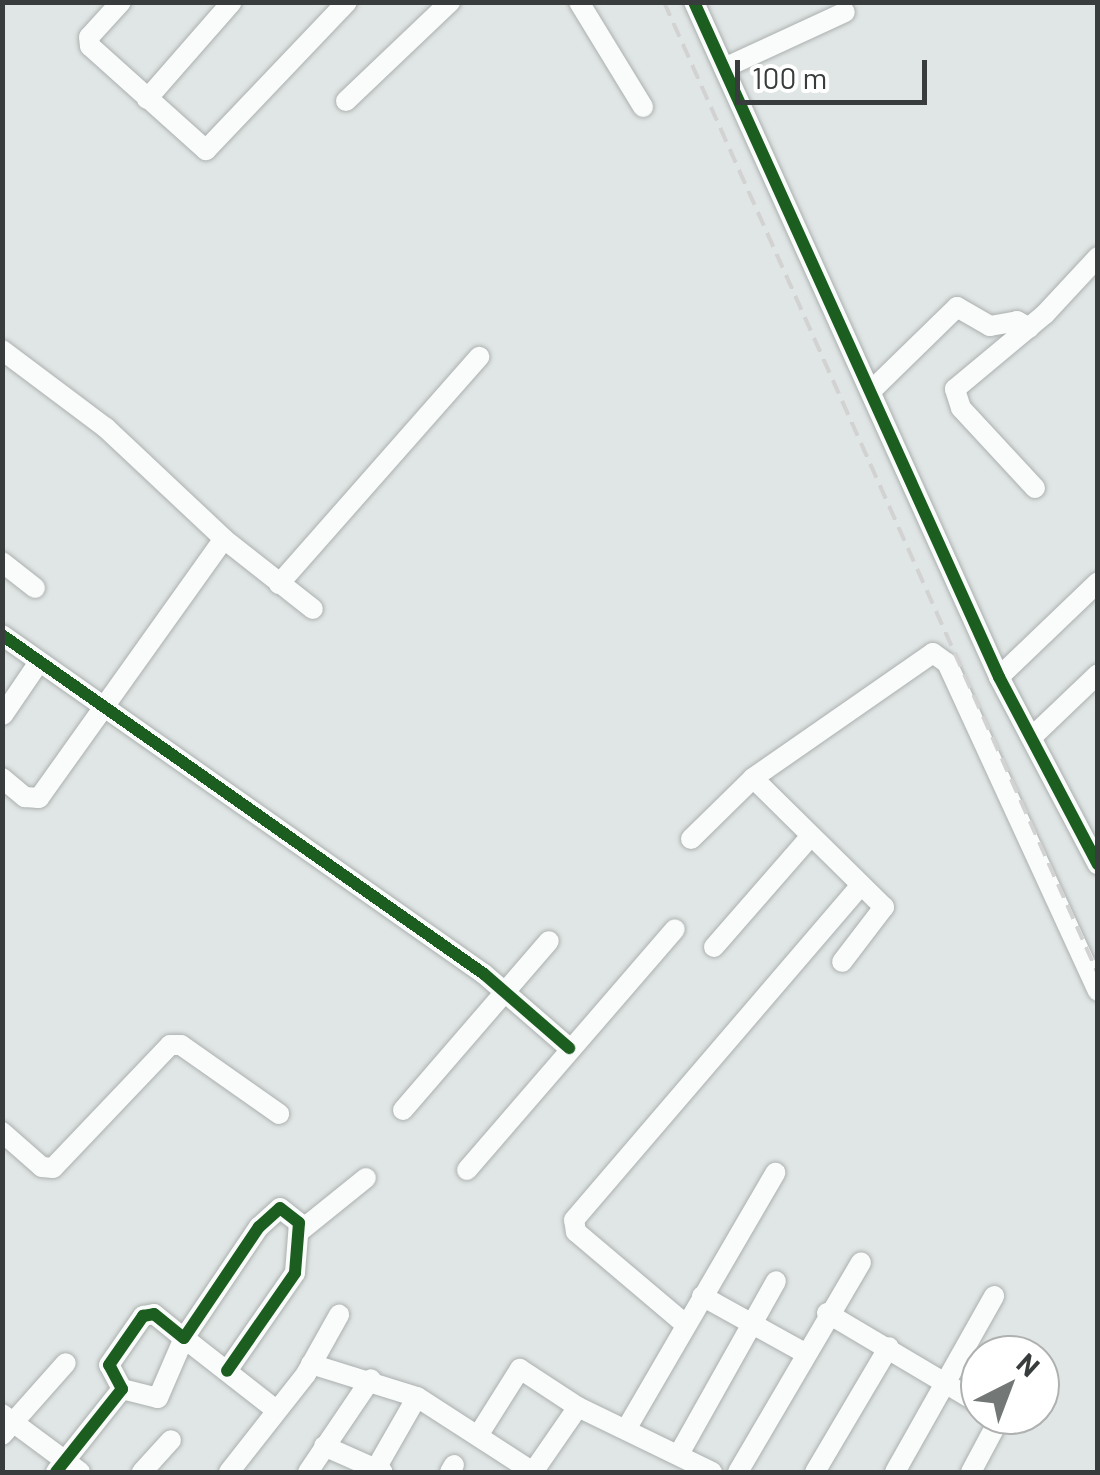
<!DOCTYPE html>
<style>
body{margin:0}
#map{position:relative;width:1100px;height:1475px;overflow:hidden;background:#e0e6e5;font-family:Barlow,sans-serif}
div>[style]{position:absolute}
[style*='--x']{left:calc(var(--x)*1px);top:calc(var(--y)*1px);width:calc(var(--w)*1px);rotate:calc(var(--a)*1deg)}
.roads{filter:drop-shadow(0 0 2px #abb0af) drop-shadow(0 0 2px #abb0af)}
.minor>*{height:20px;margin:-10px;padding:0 10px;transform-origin:10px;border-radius:10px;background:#fafbfb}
.rail>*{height:4px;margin-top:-2px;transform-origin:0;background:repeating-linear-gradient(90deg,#d1d2d1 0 15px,transparent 0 23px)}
.cycleway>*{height:12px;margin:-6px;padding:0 6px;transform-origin:6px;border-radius:6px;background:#1b5e20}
span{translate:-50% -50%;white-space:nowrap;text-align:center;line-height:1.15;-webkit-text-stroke:9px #fff;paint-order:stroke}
.frame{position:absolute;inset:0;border:5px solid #383c3c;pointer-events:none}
.north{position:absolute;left:960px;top:1335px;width:100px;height:100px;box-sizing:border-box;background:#fff;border:2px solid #afb1b1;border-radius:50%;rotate:42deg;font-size:28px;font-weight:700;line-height:40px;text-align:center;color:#383c3c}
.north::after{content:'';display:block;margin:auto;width:35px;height:45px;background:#737877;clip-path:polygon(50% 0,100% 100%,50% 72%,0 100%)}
.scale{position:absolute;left:735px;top:60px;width:192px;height:45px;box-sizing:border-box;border:5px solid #383c3c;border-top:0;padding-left:12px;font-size:30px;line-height:35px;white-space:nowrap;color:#383c3c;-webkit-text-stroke:8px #fff;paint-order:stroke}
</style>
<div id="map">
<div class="roads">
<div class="minor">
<i style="--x:121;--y:2;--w:47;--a:132.4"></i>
<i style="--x:89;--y:37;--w:9;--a:84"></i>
<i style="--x:90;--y:46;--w:156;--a:41.9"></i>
<i style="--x:206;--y:150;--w:204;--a:-46.4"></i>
<i style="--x:579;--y:2;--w:123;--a:58.6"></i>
<i style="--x:694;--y:2;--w:741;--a:65.68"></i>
<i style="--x:999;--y:677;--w:212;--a:62.2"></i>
<i style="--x:724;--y:68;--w:133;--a:-24.8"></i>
<i style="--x:147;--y:99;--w:128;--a:-48.8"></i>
<i style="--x:346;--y:101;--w:144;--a:-43.6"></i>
<i style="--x:2;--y:350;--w:130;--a:36.9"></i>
<i style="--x:106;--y:428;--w:162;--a:43.2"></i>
<i style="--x:224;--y:539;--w:113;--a:38.2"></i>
<i style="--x:872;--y:390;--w:119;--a:-44.3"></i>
<i style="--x:957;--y:307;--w:38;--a:30"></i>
<i style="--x:990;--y:326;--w:27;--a:-10"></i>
<i style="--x:1017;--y:321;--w:14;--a:30"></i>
<i style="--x:1035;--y:488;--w:109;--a:-132.8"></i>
<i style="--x:961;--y:408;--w:20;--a:-108"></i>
<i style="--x:955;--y:389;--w:117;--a:-39.8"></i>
<i style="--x:1045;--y:314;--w:78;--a:-47.1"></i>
<i style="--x:2;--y:562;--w:42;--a:38.2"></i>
<i style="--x:279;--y:584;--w:303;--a:-48.6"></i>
<i style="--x:2;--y:635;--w:589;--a:35.12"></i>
<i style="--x:484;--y:974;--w:113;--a:41"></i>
<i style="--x:999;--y:677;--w:137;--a:-43.8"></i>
<i style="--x:3;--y:715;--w:64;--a:-55.8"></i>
<i style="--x:1032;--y:737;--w:91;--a:-43.7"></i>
<i style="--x:2;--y:778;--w:30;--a:40"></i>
<i style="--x:25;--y:797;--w:14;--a:4"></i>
<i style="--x:39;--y:798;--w:318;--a:-54.5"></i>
<i style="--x:753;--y:778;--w:184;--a:44.6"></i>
<i style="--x:884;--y:907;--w:69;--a:127.4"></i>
<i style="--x:691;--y:839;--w:87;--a:-44.5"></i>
<i style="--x:753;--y:778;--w:219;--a:-34.8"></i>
<i style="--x:933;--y:653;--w:17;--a:36"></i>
<i style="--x:947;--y:663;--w:361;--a:65.3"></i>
<i style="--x:714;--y:947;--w:147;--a:-48.9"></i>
<i style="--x:403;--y:1110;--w:223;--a:-49.2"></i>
<i style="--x:2;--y:1132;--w:53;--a:41.2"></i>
<i style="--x:42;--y:1167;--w:11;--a:5"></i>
<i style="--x:53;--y:1168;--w:170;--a:-46.4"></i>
<i style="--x:170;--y:1045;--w:11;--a:0"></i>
<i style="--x:181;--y:1045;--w:120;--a:35.1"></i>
<i style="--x:467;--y:1170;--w:318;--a:-49.2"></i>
<i style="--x:299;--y:1232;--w:86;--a:-38.9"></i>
<i style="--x:702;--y:1296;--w:118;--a:29"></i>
<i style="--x:827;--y:1313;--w:178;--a:30.7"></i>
<i style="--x:685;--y:1324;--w:143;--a:-139.8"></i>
<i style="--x:576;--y:1232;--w:12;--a:-99"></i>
<i style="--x:574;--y:1220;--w:440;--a:-49.4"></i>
<i style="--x:311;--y:1364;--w:111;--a:17.3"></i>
<i style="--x:417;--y:1397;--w:138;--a:32.9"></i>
<i style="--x:122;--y:1389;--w:37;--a:14"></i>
<i style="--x:158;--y:1398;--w:65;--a:-66.6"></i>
<i style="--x:184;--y:1338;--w:117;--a:38"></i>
<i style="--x:2;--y:1414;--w:97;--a:36.6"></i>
<i style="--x:628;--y:1426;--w:293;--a:-59.8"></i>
<i style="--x:479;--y:1434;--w:77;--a:-57.8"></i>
<i style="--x:520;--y:1369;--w:69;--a:33.2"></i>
<i style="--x:2;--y:1435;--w:96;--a:-48.4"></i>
<i style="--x:324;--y:1446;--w:64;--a:23.8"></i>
<i style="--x:679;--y:1454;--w:198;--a:-60.7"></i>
<i style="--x:56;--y:1472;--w:106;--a:-51.5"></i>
<i style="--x:122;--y:1389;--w:27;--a:-118"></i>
<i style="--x:109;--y:1365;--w:60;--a:-55.2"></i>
<i style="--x:143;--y:1316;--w:11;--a:-10"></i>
<i style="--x:154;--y:1314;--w:38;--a:39"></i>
<i style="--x:184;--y:1338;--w:134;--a:-56"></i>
<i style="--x:259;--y:1227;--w:28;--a:-42"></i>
<i style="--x:280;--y:1208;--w:24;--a:38"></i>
<i style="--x:299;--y:1223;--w:50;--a:94.6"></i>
<i style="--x:295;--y:1273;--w:119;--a:124.8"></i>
<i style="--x:142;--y:1472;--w:43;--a:-47.8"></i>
<i style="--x:229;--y:1472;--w:125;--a:-51.8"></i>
<i style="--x:306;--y:1374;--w:68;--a:-60.8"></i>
<i style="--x:308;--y:1472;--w:112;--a:-55.9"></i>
<i style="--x:374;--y:1472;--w:86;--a:-60.2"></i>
<i style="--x:450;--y:1472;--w:8;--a:-60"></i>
<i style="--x:533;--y:1472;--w:79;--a:-55.3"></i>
<i style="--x:578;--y:1407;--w:149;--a:25.9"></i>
<i style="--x:738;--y:1472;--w:243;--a:-59.6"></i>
<i style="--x:815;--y:1472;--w:145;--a:-59.4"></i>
<i style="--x:895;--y:1472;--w:202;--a:-60.6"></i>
<i style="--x:971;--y:1472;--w:51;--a:-61.9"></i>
<i style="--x:995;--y:1427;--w:12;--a:-99"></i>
</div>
</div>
<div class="rail">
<i style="--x:664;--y:2;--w:1064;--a:65.94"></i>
</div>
<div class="cycleway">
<i style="--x:694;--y:2;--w:741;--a:65.68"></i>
<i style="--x:999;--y:677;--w:212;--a:62.2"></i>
<i style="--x:2;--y:635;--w:589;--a:35.12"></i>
<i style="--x:484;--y:974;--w:113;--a:41"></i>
<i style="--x:56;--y:1472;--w:106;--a:-51.5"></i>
<i style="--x:122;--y:1389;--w:27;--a:-118"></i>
<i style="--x:109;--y:1365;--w:60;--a:-55.2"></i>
<i style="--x:143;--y:1316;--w:11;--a:-10"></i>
<i style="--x:154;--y:1314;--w:38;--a:39"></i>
<i style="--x:184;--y:1338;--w:134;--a:-56"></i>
<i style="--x:259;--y:1227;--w:28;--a:-42"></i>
<i style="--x:280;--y:1208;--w:24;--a:38"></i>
<i style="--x:299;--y:1223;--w:50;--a:94.6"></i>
<i style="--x:295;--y:1273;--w:119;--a:124.8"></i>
</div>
<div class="frame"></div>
<div class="north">N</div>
<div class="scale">100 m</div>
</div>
